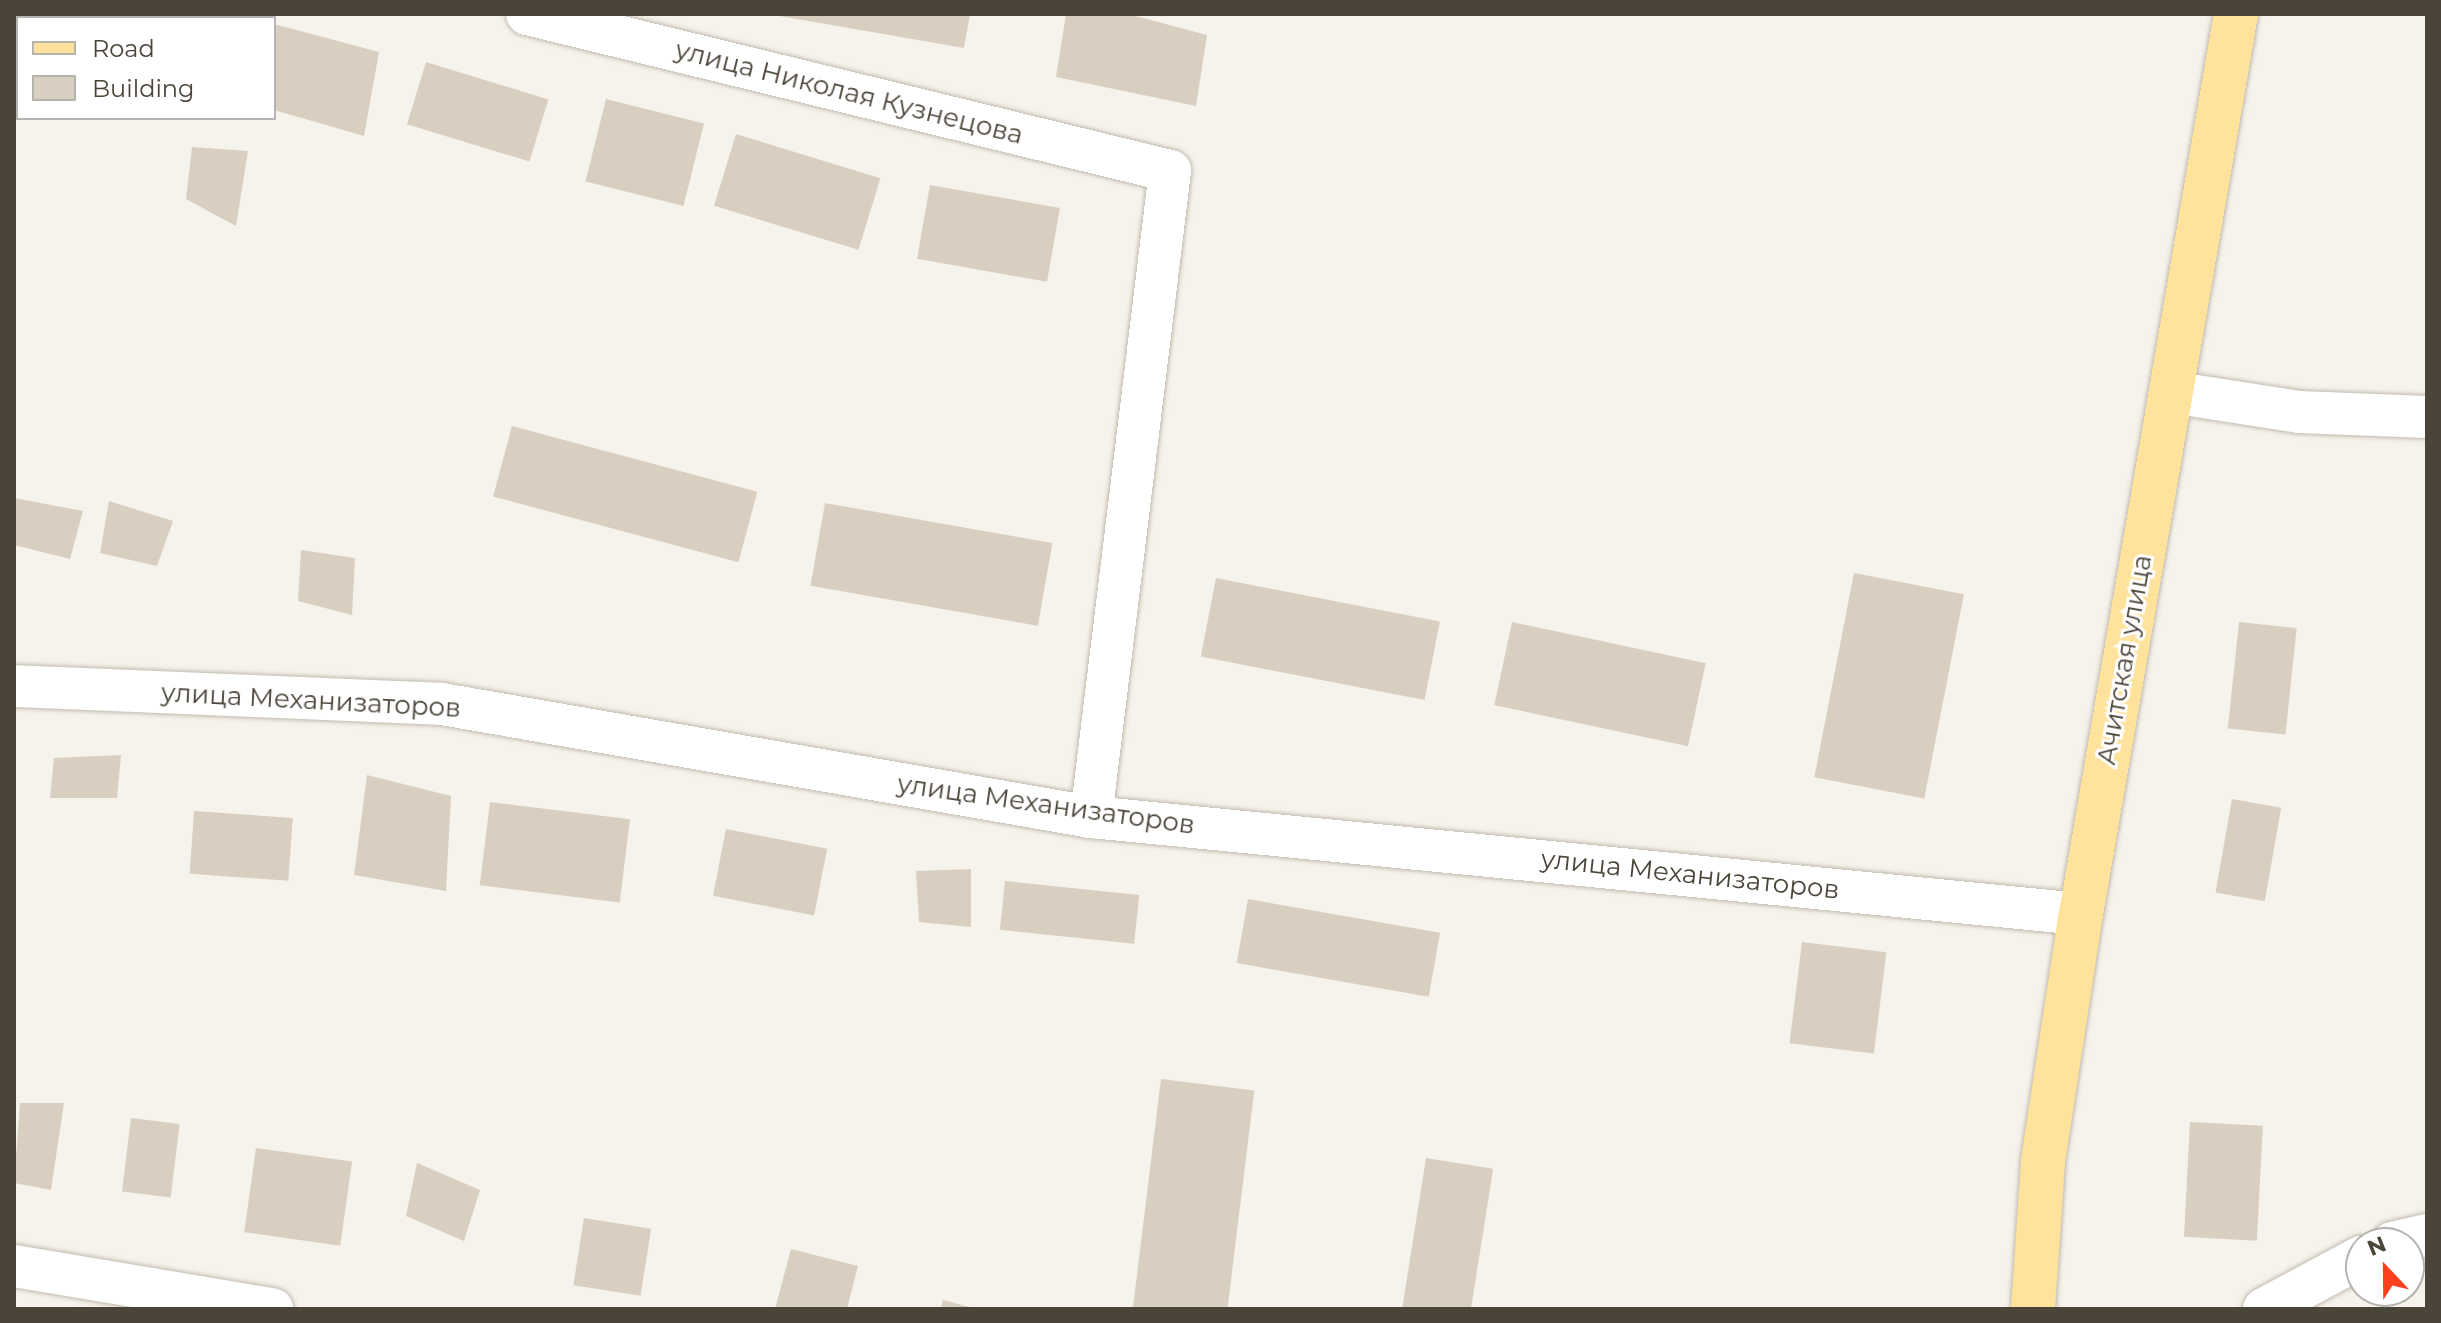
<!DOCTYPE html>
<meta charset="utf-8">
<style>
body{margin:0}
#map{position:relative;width:2441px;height:1323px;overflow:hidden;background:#f6f3ec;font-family:Montserrat,sans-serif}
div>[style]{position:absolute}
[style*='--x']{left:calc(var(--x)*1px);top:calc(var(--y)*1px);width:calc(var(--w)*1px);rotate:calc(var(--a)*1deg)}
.building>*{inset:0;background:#d8cfc1;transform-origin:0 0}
.roads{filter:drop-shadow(0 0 2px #c2bbae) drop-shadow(0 0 2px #c2bbae)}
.minor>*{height:42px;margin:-21px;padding:0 21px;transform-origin:21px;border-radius:21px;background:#fff}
.primary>*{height:44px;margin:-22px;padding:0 22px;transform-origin:22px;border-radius:22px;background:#ffe39c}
span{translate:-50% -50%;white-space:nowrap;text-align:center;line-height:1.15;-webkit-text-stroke:6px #fff;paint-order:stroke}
.street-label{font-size:26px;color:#4b4439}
.frame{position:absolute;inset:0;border:16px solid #4b4439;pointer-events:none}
.legend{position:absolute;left:16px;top:16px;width:260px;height:104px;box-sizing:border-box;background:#fff;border:2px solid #b7b4b0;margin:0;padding:10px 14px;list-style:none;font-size:24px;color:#4b4439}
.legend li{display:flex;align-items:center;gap:16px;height:40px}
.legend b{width:40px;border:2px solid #b7b4b0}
.north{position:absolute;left:2345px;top:1227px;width:80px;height:80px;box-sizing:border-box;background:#fff;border:2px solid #b7b4b0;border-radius:50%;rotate:338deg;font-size:22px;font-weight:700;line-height:32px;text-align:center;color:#4b4439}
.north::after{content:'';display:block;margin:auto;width:28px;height:36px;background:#fc3f1d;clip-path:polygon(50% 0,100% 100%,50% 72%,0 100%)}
</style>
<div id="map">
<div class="building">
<i style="clip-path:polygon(58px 14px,177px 14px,58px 18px)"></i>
<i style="clip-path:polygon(768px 14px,970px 14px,964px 48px)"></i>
<i style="clip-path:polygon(1066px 14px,1128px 14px,1207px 35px,1196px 106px,1056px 77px)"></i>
<i style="clip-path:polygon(274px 24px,379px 52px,364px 136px,274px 110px)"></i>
<i style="left:426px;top:62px;width:128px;height:65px;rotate:17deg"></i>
<i style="left:606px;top:99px;width:101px;height:85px;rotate:14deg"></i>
<i style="left:736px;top:134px;width:151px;height:75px;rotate:17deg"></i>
<i style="clip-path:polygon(192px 147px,248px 151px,236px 226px,186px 199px)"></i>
<i style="left:930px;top:185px;width:132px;height:75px;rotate:10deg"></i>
<i style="left:512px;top:426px;width:254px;height:73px;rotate:15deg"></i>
<i style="clip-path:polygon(14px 498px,83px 511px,70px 559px,14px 545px)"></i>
<i style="clip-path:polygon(109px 501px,173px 521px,157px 566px,100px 553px)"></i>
<i style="left:825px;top:503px;width:231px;height:84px;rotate:10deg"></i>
<i style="clip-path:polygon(301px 550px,355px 558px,352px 615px,298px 601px)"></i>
<i style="left:1854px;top:573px;width:112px;height:208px;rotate:11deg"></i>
<i style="left:1216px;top:578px;width:228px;height:80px;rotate:11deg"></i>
<i style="left:1512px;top:622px;width:198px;height:85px;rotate:12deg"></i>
<i style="left:2239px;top:622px;width:58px;height:107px;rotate:6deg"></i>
<i style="clip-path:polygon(121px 755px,117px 798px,50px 798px,54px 758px)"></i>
<i style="clip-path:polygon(367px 775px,451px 796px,446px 891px,354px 875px)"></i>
<i style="left:2232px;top:799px;width:50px;height:95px;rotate:10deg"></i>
<i style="left:490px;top:802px;width:141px;height:84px;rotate:7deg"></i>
<i style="left:194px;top:811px;width:99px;height:63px;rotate:4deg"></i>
<i style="left:726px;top:829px;width:103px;height:68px;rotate:11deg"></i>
<i style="clip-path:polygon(971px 869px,971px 927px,919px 922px,916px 871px)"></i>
<i style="left:1005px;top:881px;width:135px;height:49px;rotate:6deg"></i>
<i style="left:1248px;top:899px;width:195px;height:65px;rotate:10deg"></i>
<i style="left:1802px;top:942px;width:85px;height:102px;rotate:7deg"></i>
<i style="left:1161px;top:1079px;width:94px;height:231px;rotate:7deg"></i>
<i style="clip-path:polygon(20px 1103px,64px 1103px,51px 1190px,14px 1183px)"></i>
<i style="left:131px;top:1118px;width:49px;height:74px;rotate:7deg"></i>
<i style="left:2190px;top:1122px;width:73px;height:115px;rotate:3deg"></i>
<i style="left:256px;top:1148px;width:97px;height:85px;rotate:8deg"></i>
<i style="left:1426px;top:1158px;width:68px;height:153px;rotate:9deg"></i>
<i style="clip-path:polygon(417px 1163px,480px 1190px,464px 1241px,406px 1216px)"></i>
<i style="left:584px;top:1218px;width:68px;height:68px;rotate:9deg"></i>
<i style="clip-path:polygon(791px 1249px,858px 1266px,847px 1309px,775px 1309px)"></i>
<i style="clip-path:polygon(943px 1300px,973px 1308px,973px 1309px,941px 1309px)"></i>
</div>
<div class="roads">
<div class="minor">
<i style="--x:527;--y:14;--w:662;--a:13.72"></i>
<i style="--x:1170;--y:171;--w:651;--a:96.97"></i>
<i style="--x:2171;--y:392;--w:130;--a:8.9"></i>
<i style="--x:2299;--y:412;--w:128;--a:2.2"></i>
<i style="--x:14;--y:686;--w:428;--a:2.4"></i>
<i style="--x:442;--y:704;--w:659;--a:9.88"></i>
<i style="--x:1091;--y:817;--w:995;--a:5.6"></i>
<i style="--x:2392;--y:1243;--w:36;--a:-13"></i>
<i style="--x:14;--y:1266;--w:262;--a:9.5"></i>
<i style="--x:2264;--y:1309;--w:110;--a:-28.2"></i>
</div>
<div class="primary">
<i style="--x:2033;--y:1309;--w:148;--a:-86.1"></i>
<i style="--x:2043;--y:1161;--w:250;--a:-81.3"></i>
<i style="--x:2081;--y:914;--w:913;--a:-80.23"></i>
</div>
</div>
<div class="street-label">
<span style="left:849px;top:93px;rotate:14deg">улица Николая Кузнецова</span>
<span style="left:2125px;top:660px;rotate:-80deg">Ачитская улица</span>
<span style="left:311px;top:701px;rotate:3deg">улица Механизаторов</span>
<span style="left:1046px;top:805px;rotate:8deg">улица Механизаторов</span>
<span style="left:1690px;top:875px;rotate:6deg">улица Механизаторов</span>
</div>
<div class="frame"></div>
<ul class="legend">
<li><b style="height:10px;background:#ffe39c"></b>Road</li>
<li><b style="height:22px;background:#d8cfc1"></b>Building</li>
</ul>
<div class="north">N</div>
</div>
